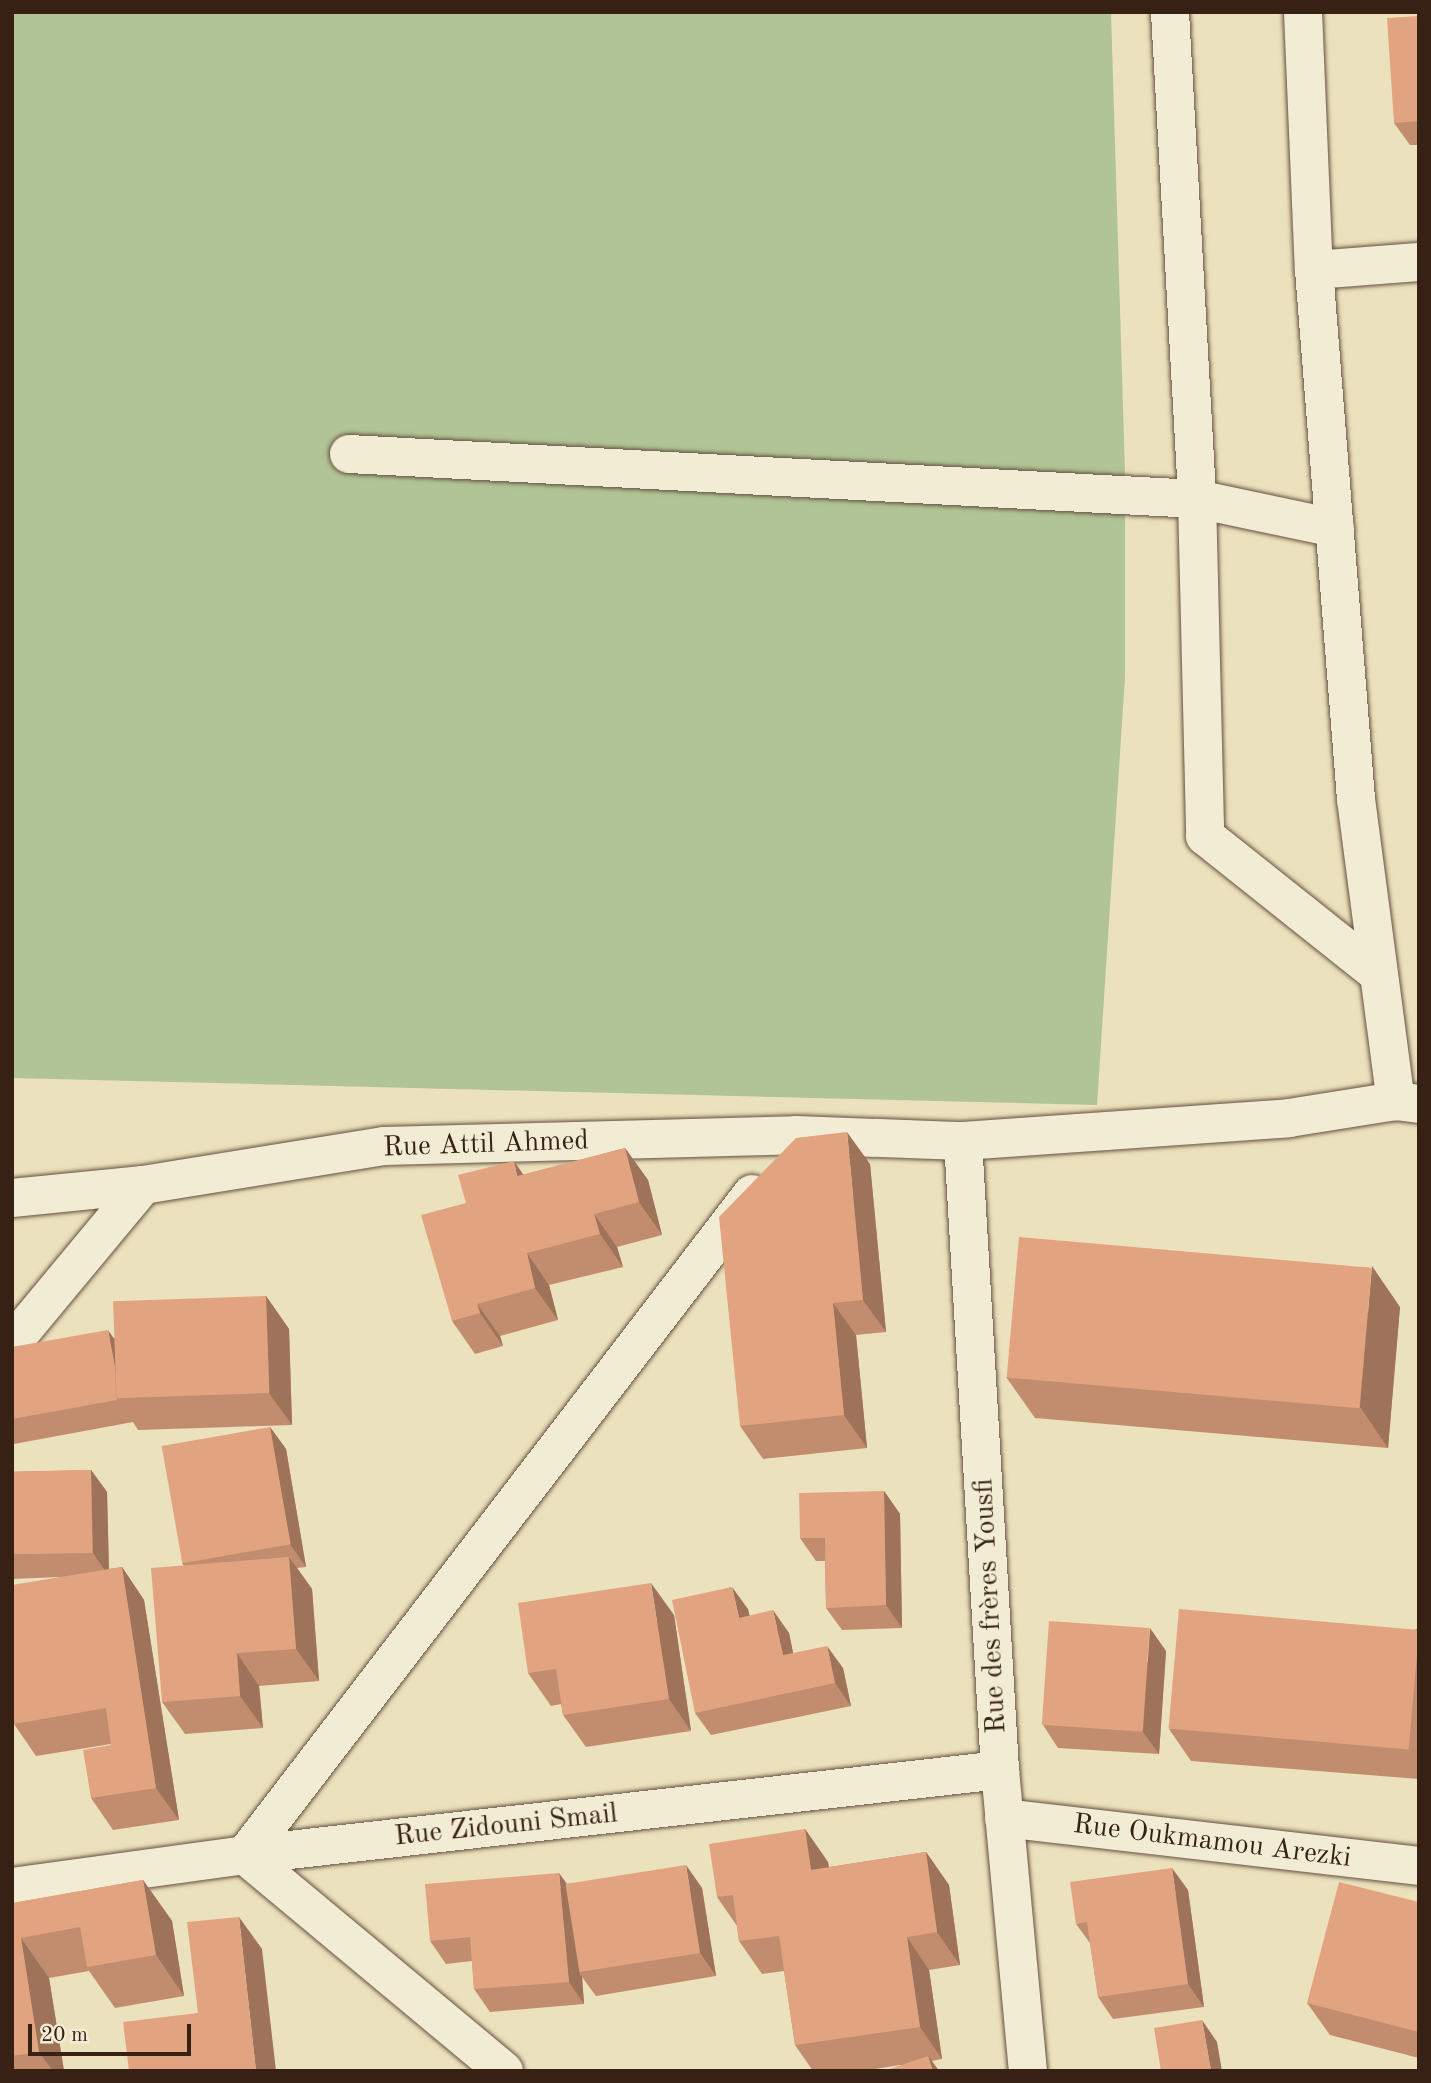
<!DOCTYPE html>
<meta charset="utf-8">
<style>
body{margin:0}
#map{position:relative;width:1431px;height:2083px;overflow:hidden;background:#ece1bd;font-family:"Old Standard TT",serif}
div>[style]{position:absolute}
[style*='--x']{left:calc(var(--x)*1px);top:calc(var(--y)*1px);width:calc(var(--w)*1px);rotate:calc(var(--a)*1deg)}
.green>*{inset:0;background:#b1c496}
.roads{filter:drop-shadow(0 0 2px #64513e) drop-shadow(0 0 2px #64513e)}
.minor>*{height:38px;margin:-19px;padding:0 19px;transform-origin:19px;border-radius:19px;background:#f3ecd4}
.wall>*{inset:0;background:#c28d6e}
.shaded-wall>*{inset:0;background:#9e735a}
.building>*{inset:0;background:#e2a480;transform-origin:0 0}
span{translate:-50% -50%;white-space:nowrap;text-align:center;line-height:1.15;-webkit-text-stroke:5px #f3ecd4;paint-order:stroke}
.street-label{font-size:28px;color:#362114}
.frame{position:absolute;inset:0;border:14px solid #362114;pointer-events:none}
.scale{position:absolute;left:28px;top:2024px;width:163px;height:32px;box-sizing:border-box;border:4px solid #362114;border-top:0;padding-left:9px;font-size:21px;line-height:24px;white-space:nowrap;color:#362114;-webkit-text-stroke:5px #f3ecd4;paint-order:stroke}
</style>
<div id="map">
<div class="green">
<i style="clip-path:polygon(12px 12px,1111px 12px,1125px 473px,1125px 677px,1097px 1105px,12px 1078px)"></i>
</div>
<div class="roads">
<div class="minor">
<i style="--x:1170;--y:12;--w:488;--a:86.8"></i>
<i style="--x:1197;--y:499;--w:337;--a:88.6"></i>
<i style="--x:1205;--y:836;--w:218;--a:38.5"></i>
<i style="--x:1303;--y:12;--w:258;--a:87.6"></i>
<i style="--x:1314;--y:270;--w:531;--a:85.46"></i>
<i style="--x:1356;--y:799;--w:305;--a:82.5"></i>
<i style="--x:1314;--y:270;--w:105;--a:-4.4"></i>
<i style="--x:349;--y:454;--w:849;--a:3.04"></i>
<i style="--x:1197;--y:499;--w:141;--a:11.9"></i>
<i style="--x:963;--y:1141;--w:630;--a:86.63"></i>
<i style="--x:1000;--y:1770;--w:302;--a:84.7"></i>
<i style="--x:12;--y:1198;--w:132;--a:-5.7"></i>
<i style="--x:143;--y:1185;--w:244;--a:-9.2"></i>
<i style="--x:384;--y:1146;--w:412;--a:-1.5"></i>
<i style="--x:796;--y:1135;--w:167;--a:2.1"></i>
<i style="--x:963;--y:1141;--w:327;--a:-4"></i>
<i style="--x:1289;--y:1118;--w:108;--a:-9"></i>
<i style="--x:1396;--y:1101;--w:23;--a:7"></i>
<i style="--x:12;--y:1343;--w:205;--a:-50.3"></i>
<i style="--x:1004;--y:1818;--w:418;--a:6.6"></i>
<i style="--x:12;--y:1887;--w:235;--a:-7.8"></i>
<i style="--x:245;--y:1855;--w:760;--a:-6.42"></i>
<i style="--x:504;--y:2071;--w:337;--a:-140.2"></i>
<i style="--x:245;--y:1855;--w:833;--a:-52.51"></i>
</div>
</div>
<div class="wall">
<i style="clip-path:polygon(1419px 16px,1419px 145px,1410px 145px,1394px 123px)"></i>
<i style="clip-path:polygon(625px 1148px,648px 1180px,662px 1235px,617px 1247px,623px 1267px,549px 1285px,558px 1320px,500px 1336px,503px 1346px,475px 1354px,452px 1321px,466px 1203px,523px 1175px)"></i>
<i style="clip-path:polygon(870px 1164px,886px 1332px,856px 1335px,867px 1448px,763px 1459px,740px 1426px)"></i>
<i style="clip-path:polygon(266px 1296px,289px 1329px,292px 1425px,138px 1430px,133px 1422px,14px 1444px,12px 1441px,12px 1347px,114px 1338px)"></i>
<i style="clip-path:polygon(1400px 1307px,1388px 1448px,1035px 1418px,1006px 1377px)"></i>
<i style="clip-path:polygon(270px 1427px,286px 1449px,306px 1567px,297px 1568px,312px 1589px,319px 1681px,259px 1686px,263px 1728px,185px 1734px,162px 1702px,184px 1566px,182px 1563px)"></i>
<i style="clip-path:polygon(91px 1470px,107px 1492px,109px 1569px,122px 1567px,144px 1600px,179px 1820px,113px 1830px,91px 1798px,111px 1744px,36px 1756px,14px 1724px,60px 1577px,12px 1579px,12px 1472px)"></i>
<i style="clip-path:polygon(884px 1491px,900px 1514px,902px 1628px,842px 1630px,826px 1608px,825px 1561px,816px 1561px,800px 1538px)"></i>
<i style="clip-path:polygon(748px 1609px,749px 1615px,789px 1633px,793px 1653px,843px 1668px,851px 1706px,711px 1735px,695px 1713px)"></i>
<i style="clip-path:polygon(674px 1615px,691px 1731px,586px 1747px,563px 1715px,561px 1704px,551px 1706px,528px 1673px)"></i>
<i style="clip-path:polygon(1419px 1628px,1419px 1779px,1191px 1761px,1169px 1729px)"></i>
<i style="clip-path:polygon(1166px 1651px,1159px 1754px,1058px 1748px,1043px 1725px)"></i>
<i style="clip-path:polygon(805px 1829px,828px 1862px,829px 1867px,926px 1852px,949px 1885px,960px 1965px,929px 1970px,942px 2059px,932px 2061px,939px 2071px,900px 2065px,863px 2071px,813px 2071px,795px 2045px,784px 1971px,762px 1974px,739px 1941px,737px 1926px,717px 1897px)"></i>
<i style="clip-path:polygon(143px 1880px,172px 1921px,184px 1996px,115px 2008px,89px 1971px,49px 1978px,64px 2071px,12px 2071px,12px 1899px,14px 1903px)"></i>
<i style="clip-path:polygon(568px 1885px,702px 1888px,716px 1976px,596px 1996px,582px 1977px,584px 2004px,490px 2012px,474px 1989px,472px 1961px,446px 1964px,430px 1941px)"></i>
<i style="clip-path:polygon(1188px 1890px,1204px 2007px,1113px 2019px,1098px 1997px,1090px 1943px,1076px 1924px)"></i>
<i style="clip-path:polygon(1419px 1902px,1419px 2058px,1330px 2035px,1307px 2003px)"></i>
</div>
<div class="shaded-wall">
<i style="clip-path:polygon(847px 1132px,870px 1164px,886px 1332px,863px 1300px)"></i>
<i style="clip-path:polygon(625px 1148px,648px 1180px,662px 1235px,639px 1202px)"></i>
<i style="clip-path:polygon(514px 1161px,536px 1193px,517px 1176px)"></i>
<i style="clip-path:polygon(594px 1214px,617px 1247px,623px 1267px,600px 1234px)"></i>
<i style="clip-path:polygon(527px 1253px,549px 1285px,558px 1320px,535px 1288px)"></i>
<i style="clip-path:polygon(1372px 1266px,1400px 1307px,1388px 1448px,1360px 1407px)"></i>
<i style="clip-path:polygon(266px 1296px,289px 1329px,292px 1425px,269px 1393px)"></i>
<i style="clip-path:polygon(833px 1303px,856px 1335px,867px 1448px,844px 1415px)"></i>
<i style="clip-path:polygon(477px 1304px,500px 1336px,503px 1346px,480px 1313px)"></i>
<i style="clip-path:polygon(108px 1330px,124px 1353px,120px 1397px)"></i>
<i style="clip-path:polygon(270px 1427px,286px 1449px,306px 1567px,290px 1544px)"></i>
<i style="clip-path:polygon(91px 1470px,107px 1492px,109px 1576px,93px 1553px)"></i>
<i style="clip-path:polygon(884px 1491px,900px 1514px,902px 1628px,886px 1605px)"></i>
<i style="clip-path:polygon(289px 1557px,312px 1589px,319px 1681px,296px 1649px)"></i>
<i style="clip-path:polygon(122px 1567px,144px 1600px,179px 1820px,156px 1788px)"></i>
<i style="clip-path:polygon(651px 1583px,674px 1615px,691px 1731px,669px 1699px)"></i>
<i style="clip-path:polygon(732px 1587px,748px 1609px,755px 1640px,739px 1618px)"></i>
<i style="clip-path:polygon(773px 1610px,789px 1633px,798px 1677px,783px 1655px)"></i>
<i style="clip-path:polygon(1150px 1628px,1166px 1651px,1159px 1754px,1143px 1732px)"></i>
<i style="clip-path:polygon(827px 1646px,843px 1668px,851px 1706px,835px 1683px)"></i>
<i style="clip-path:polygon(237px 1653px,259px 1686px,263px 1728px,240px 1696px)"></i>
<i style="clip-path:polygon(805px 1829px,828px 1862px,834px 1902px,811px 1870px)"></i>
<i style="clip-path:polygon(926px 1852px,949px 1885px,960px 1965px,937px 1932px)"></i>
<i style="clip-path:polygon(686px 1865px,702px 1888px,716px 1976px,700px 1953px)"></i>
<i style="clip-path:polygon(1172px 1868px,1188px 1890px,1204px 2007px,1188px 1984px)"></i>
<i style="clip-path:polygon(559px 1873px,575px 1895px,580px 1974px,582px 1977px,584px 2004px,569px 1982px)"></i>
<i style="clip-path:polygon(143px 1880px,172px 1921px,184px 1996px,156px 1955px)"></i>
<i style="clip-path:polygon(239px 1917px,262px 1949px,276px 2071px,256px 2071px)"></i>
<i style="clip-path:polygon(907px 1937px,929px 1970px,942px 2059px,920px 2027px)"></i>
<i style="clip-path:polygon(21px 1938px,49px 1978px,64px 2071px,53px 2071px,39px 2052px)"></i>
<i style="clip-path:polygon(1202px 2020px,1217px 2042px,1222px 2071px,1211px 2071px)"></i>
<i style="clip-path:polygon(928px 2056px,939px 2071px,933px 2071px)"></i>
</div>
<div class="building">
<i style="clip-path:polygon(1419px 16px,1419px 121px,1394px 123px,1387px 18px)"></i>
<i style="clip-path:polygon(847px 1132px,863px 1300px,833px 1303px,844px 1415px,740px 1426px,719px 1217px,796px 1138px)"></i>
<i style="clip-path:polygon(625px 1148px,639px 1202px,594px 1214px,600px 1234px,527px 1253px,535px 1288px,477px 1304px,480px 1313px,452px 1321px,421px 1215px,466px 1203px,458px 1175px,514px 1161px,517px 1176px)"></i>
<i style="left:1019px;top:1237px;width:354px;height:141px;rotate:5deg"></i>
<i style="left:266px;top:1296px;width:97px;height:153px;rotate:88deg"></i>
<i style="clip-path:polygon(108px 1330px,115px 1366px,116px 1397px,117px 1400px,12px 1419px,12px 1347px)"></i>
<i style="left:270px;top:1427px;width:119px;height:110px;rotate:80deg"></i>
<i style="left:91px;top:1470px;width:83px;height:79px;rotate:89deg"></i>
<i style="clip-path:polygon(884px 1491px,886px 1605px,826px 1608px,825px 1538px,800px 1538px,799px 1493px)"></i>
<i style="clip-path:polygon(289px 1557px,296px 1649px,237px 1653px,240px 1696px,162px 1702px,151px 1568px)"></i>
<i style="clip-path:polygon(122px 1567px,156px 1788px,91px 1798px,83px 1750px,111px 1745px,106px 1708px,14px 1724px,12px 1716px,12px 1585px)"></i>
<i style="clip-path:polygon(651px 1583px,669px 1699px,563px 1715px,556px 1669px,528px 1673px,518px 1603px)"></i>
<i style="clip-path:polygon(732px 1587px,739px 1618px,773px 1610px,783px 1655px,827px 1646px,835px 1683px,695px 1713px,672px 1600px)"></i>
<i style="left:1179px;top:1609px;width:241px;height:120px;rotate:5deg"></i>
<i style="left:1049px;top:1621px;width:101px;height:104px;rotate:4deg"></i>
<i style="clip-path:polygon(805px 1829px,811px 1870px,926px 1852px,937px 1932px,907px 1937px,920px 2027px,795px 2045px,779px 1936px,739px 1941px,733px 1895px,717px 1897px,709px 1844px)"></i>
<i style="left:686px;top:1865px;width:89px;height:122px;rotate:81deg"></i>
<i style="clip-path:polygon(1172px 1868px,1188px 1984px,1098px 1997px,1087px 1922px,1076px 1924px,1070px 1882px)"></i>
<i style="clip-path:polygon(559px 1873px,569px 1982px,474px 1989px,470px 1937px,430px 1941px,425px 1884px)"></i>
<i style="clip-path:polygon(143px 1880px,156px 1955px,87px 1967px,80px 1927px,21px 1938px,39px 2052px,12px 2056px,12px 1903px)"></i>
<i style="clip-path:polygon(1339px 1882px,1419px 1902px,1419px 2032px,1307px 2003px)"></i>
<i style="clip-path:polygon(239px 1917px,256px 2071px,129px 2071px,123px 2022px,198px 2013px,187px 1922px)"></i>
<i style="clip-path:polygon(1202px 2020px,1211px 2071px,1161px 2071px,1154px 2028px)"></i>
<i style="clip-path:polygon(928px 2056px,933px 2071px,884px 2071px)"></i>
</div>
<div class="street-label">
<span style="left:486px;top:1145px;rotate:-2deg">Rue Attil Ahmed</span>
<span style="left:991px;top:1606px;rotate:-93deg">Rue des frères Yousfi</span>
<span style="left:506px;top:1826px;rotate:-6deg">Rue Zidouni Smail</span>
<span style="left:1212px;top:1842px;rotate:7deg">Rue Oukmamou Arezki</span>
</div>
<div class="frame"></div>
<div class="scale">20 m</div>
</div>
